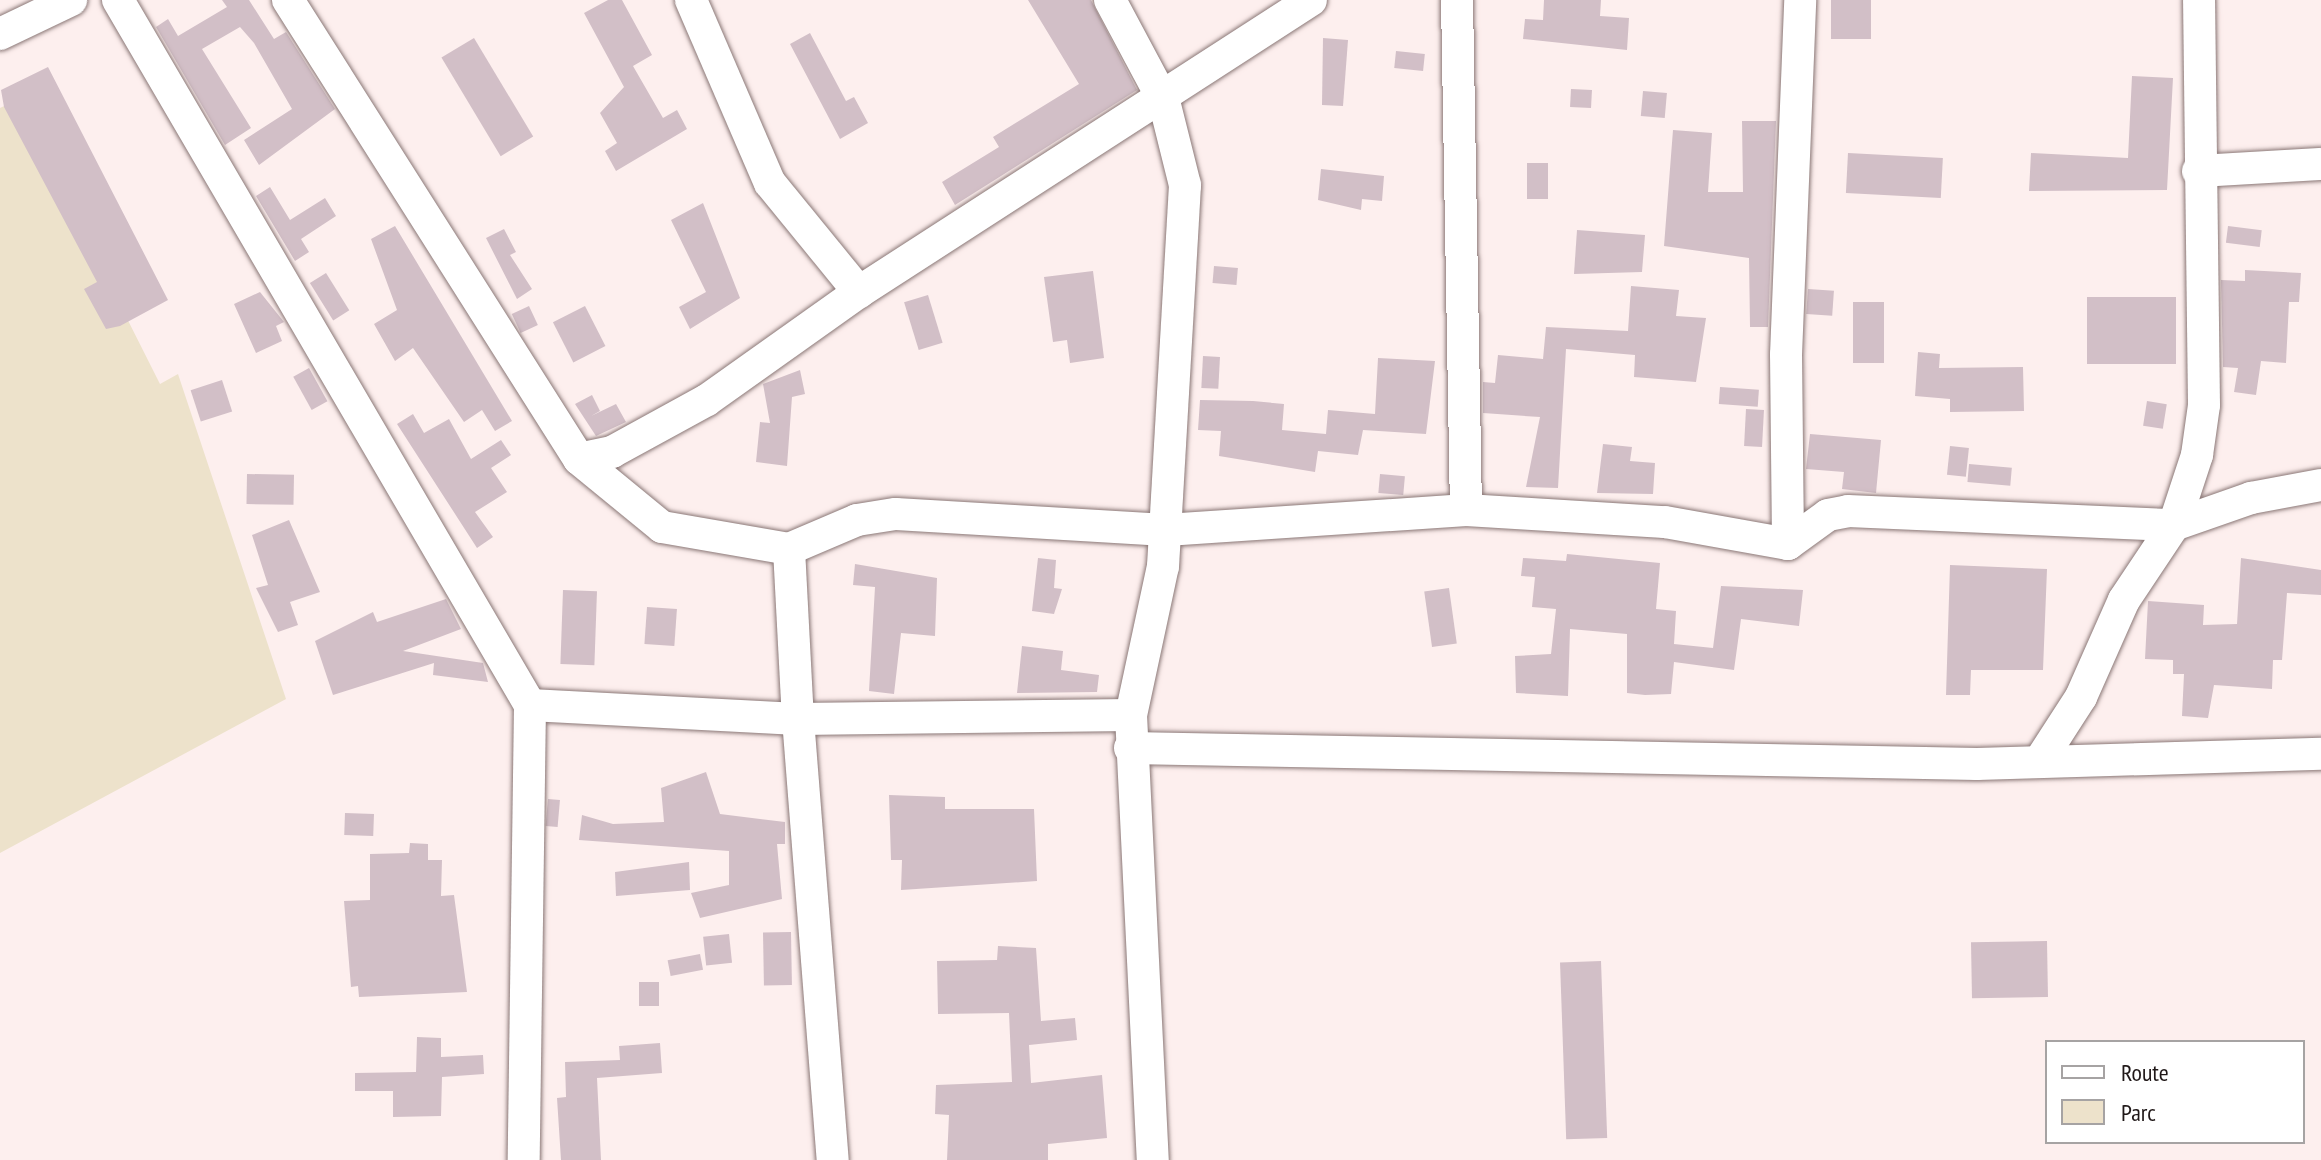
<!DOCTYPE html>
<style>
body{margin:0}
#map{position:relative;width:2321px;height:1160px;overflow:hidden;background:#fdefee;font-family:"PT Sans Narrow",sans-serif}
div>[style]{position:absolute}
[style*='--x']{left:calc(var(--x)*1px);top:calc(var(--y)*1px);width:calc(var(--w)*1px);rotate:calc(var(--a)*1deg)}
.green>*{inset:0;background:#ede2cb}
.building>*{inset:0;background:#d2bfc7;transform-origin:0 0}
.roads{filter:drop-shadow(0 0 2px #8a7776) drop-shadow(0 0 2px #8a7776)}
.minor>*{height:32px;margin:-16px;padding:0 16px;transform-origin:16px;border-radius:16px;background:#fff}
span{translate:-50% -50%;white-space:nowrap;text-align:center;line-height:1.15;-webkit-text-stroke:7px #fff;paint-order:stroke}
.legend{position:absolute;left:2045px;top:1040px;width:260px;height:104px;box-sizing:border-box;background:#fff;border:2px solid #a6a3a3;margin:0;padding:10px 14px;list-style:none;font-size:24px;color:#201818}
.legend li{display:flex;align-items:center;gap:16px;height:40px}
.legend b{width:40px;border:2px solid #a6a3a3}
</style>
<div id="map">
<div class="green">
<i style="clip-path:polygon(17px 100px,160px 384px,178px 374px,286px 699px,0 853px,0 108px)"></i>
</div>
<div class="building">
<i style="clip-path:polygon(222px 0,249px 0,274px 39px,286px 32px,335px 109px,259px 165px,244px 140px,292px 109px,254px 43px,240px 27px,202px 49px,251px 128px,225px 145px,156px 27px,168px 19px,178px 36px,227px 7px)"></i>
<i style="clip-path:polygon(608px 0,622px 0,652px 55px,633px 66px,663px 118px,677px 110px,687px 129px,616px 171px,605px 151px,617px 143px,600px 113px,624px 87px,584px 13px)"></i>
<i style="clip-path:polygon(1028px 0,1091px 0,1137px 90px,955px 205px,942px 182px,999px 147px,993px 137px,1079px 84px)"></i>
<i style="clip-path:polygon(1544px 0,1601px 0,1600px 16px,1629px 18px,1627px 50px,1523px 39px,1525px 19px,1543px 20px)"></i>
<i style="left:1831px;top:0;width:40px;height:39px"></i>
<i style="clip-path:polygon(810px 33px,846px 101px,854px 97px,868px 123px,840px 139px,790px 44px)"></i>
<i style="left:474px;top:38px;width:115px;height:38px;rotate:59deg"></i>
<i style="clip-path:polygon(1323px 38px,1348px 40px,1343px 106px,1322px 105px)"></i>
<i style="left:1396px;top:51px;width:29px;height:17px;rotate:6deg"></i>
<i style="clip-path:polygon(48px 67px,168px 300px,120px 326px,106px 329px,84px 289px,97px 282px,4px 107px,1px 90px)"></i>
<i style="clip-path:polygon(2132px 76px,2173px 78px,2167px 190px,2029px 191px,2031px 153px,2128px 158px)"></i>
<i style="left:1571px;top:89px;width:21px;height:18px;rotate:3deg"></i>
<i style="left:1643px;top:91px;width:24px;height:25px;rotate:5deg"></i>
<i style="clip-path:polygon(1742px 121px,1776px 121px,1768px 327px,1750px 327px,1749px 258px,1664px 246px,1673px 130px,1712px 133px,1708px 192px,1743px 192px)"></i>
<i style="left:1848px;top:153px;width:95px;height:40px;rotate:3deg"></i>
<i style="left:1527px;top:163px;width:21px;height:36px"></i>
<i style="clip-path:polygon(1321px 169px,1384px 176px,1382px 201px,1362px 199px,1361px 210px,1318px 200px)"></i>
<i style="clip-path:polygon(270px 187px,290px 220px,325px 198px,336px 216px,301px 239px,309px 252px,295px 261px,256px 196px)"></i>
<i style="clip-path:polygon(703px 203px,740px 298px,690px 329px,679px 307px,706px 292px,671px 220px)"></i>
<i style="clip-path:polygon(395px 226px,512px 421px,495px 431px,482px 410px,464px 422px,413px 348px,395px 361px,374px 324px,397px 310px,371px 239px)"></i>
<i style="left:2228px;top:226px;width:34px;height:17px;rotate:7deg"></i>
<i style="clip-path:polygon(504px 229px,516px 252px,510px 255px,532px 289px,517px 299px,486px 238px)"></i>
<i style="clip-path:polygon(1577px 230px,1645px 235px,1642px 272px,1574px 274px)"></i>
<i style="left:1214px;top:266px;width:24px;height:17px;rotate:5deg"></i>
<i style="clip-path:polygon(2245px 270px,2301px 273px,2299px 302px,2289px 302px,2286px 363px,2261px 361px,2256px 395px,2234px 392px,2238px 368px,2223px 367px,2221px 280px,2245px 281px)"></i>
<i style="clip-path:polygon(1093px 271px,1104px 358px,1070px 363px,1067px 340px,1053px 342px,1044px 277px)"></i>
<i style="left:326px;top:273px;width:44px;height:19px;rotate:58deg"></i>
<i style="clip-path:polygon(1631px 286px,1679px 290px,1676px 316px,1706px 318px,1696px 382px,1634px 377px,1635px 355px,1566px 349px,1558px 488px,1526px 487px,1540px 417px,1483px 413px,1483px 382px,1495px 383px,1498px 355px,1543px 359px,1546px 327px,1628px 331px)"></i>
<i style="left:1808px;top:289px;width:26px;height:25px;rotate:4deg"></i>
<i style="clip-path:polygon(260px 292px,284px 322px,276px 326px,282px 341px,256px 353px,234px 304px)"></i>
<i style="left:928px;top:295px;width:50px;height:25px;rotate:73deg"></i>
<i style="left:2176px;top:297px;width:67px;height:89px;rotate:90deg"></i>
<i style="left:1853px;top:302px;width:31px;height:61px"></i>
<i style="left:529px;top:306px;width:21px;height:19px;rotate:65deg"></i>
<i style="left:585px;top:306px;width:45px;height:36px;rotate:63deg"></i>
<i style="clip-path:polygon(1918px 352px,1940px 354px,1939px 368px,2023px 367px,2024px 411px,1950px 412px,1950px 399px,1915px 396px)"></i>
<i style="left:1203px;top:356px;width:17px;height:32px;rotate:3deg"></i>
<i style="clip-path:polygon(1378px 358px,1435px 361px,1426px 434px,1363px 430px,1358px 455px,1318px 451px,1315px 472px,1219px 456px,1221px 431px,1198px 430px,1200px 400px,1253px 401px,1284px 404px,1282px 430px,1326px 434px,1328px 410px,1375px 414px)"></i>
<i style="left:309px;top:368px;width:38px;height:18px;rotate:61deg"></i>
<i style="clip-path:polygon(800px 370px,805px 394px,792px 397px,787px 466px,756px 462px,760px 422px,770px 423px,763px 384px)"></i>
<i style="left:222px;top:380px;width:33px;height:33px;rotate:72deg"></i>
<i style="left:1720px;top:387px;width:39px;height:17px;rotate:4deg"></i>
<i style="clip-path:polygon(592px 395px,600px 411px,591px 416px,616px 404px,626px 422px,596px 436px,575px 404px)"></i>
<i style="left:2147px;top:401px;width:20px;height:25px;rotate:9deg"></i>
<i style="left:1746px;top:409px;width:18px;height:37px;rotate:3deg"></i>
<i style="clip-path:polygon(413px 414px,424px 433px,449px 419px,471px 459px,501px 440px,511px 455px,491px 468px,507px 492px,475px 512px,493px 537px,477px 548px,397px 424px)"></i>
<i style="clip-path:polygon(1810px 434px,1881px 440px,1876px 493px,1842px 489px,1844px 472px,1806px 469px)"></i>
<i style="clip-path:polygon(1603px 444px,1632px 447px,1630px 461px,1655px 463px,1653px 494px,1597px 493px)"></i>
<i style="left:1950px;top:446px;width:19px;height:29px;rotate:6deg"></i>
<i style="left:1969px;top:464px;width:43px;height:18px;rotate:5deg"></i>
<i style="left:247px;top:474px;width:47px;height:30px;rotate:1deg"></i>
<i style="left:1380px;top:474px;width:25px;height:19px;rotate:5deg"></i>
<i style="clip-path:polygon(289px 520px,320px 592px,290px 602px,298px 625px,278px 632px,256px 588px,268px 585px,252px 535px)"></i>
<i style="clip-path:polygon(1567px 554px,1660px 563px,1656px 609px,1676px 611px,1674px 644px,1713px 648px,1721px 586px,1803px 590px,1799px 626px,1741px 619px,1734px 670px,1674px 662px,1671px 694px,1645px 695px,1627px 693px,1627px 634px,1570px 629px,1568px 696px,1516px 693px,1515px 656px,1551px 654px,1556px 609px,1532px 607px,1535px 577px,1521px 576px,1523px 558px,1566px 561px)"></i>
<i style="clip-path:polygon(1038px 558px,1056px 560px,1054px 588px,1062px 589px,1054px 614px,1032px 611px)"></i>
<i style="clip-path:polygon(2241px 558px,2321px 570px,2321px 595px,2287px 593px,2282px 660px,2273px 660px,2272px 689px,2214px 685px,2208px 718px,2182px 716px,2184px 674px,2173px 674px,2173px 660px,2145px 659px,2148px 601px,2204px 605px,2203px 625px,2237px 624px)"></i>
<i style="clip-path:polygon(855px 564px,937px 578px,935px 636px,901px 633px,894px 694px,869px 691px,875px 587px,853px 585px)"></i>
<i style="clip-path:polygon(1950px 565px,2047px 569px,2043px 670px,1971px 670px,1970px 695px,1946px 695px)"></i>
<i style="left:1449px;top:588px;width:56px;height:25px;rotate:82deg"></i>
<i style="left:563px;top:590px;width:34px;height:74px;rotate:2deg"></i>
<i style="clip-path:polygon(446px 599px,461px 629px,403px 651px,483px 663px,488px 682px,433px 675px,434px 663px,333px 695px,315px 641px,373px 612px,377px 622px)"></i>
<i style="left:647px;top:607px;width:30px;height:37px;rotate:4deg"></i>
<i style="clip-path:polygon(1022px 646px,1063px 651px,1061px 670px,1099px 675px,1097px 692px,1017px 693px)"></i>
<i style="clip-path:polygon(706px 772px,720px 814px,785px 822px,785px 844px,777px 844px,782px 899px,700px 918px,691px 893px,729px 885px,729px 851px,579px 840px,582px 815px,613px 824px,664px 822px,661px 788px)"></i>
<i style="clip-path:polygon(889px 795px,945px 797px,945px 809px,1034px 809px,1037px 881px,901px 890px,902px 860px,891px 860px)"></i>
<i style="left:548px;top:799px;width:12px;height:27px;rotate:5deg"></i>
<i style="left:345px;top:813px;width:29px;height:22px;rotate:2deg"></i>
<i style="clip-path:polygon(410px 843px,428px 844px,428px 860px,442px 860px,441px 896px,454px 895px,467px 992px,359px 997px,358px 986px,351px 987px,344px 901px,370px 900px,370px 854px,409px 853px)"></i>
<i style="clip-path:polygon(689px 862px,690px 890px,616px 896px,615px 872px)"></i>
<i style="left:791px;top:932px;width:53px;height:28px;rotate:89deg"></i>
<i style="left:729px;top:934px;width:29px;height:26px;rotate:84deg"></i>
<i style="left:2047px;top:941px;width:56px;height:76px;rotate:89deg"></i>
<i style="clip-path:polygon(998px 946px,1036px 948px,1041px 1021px,1075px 1018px,1077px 1040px,1029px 1045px,1031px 1083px,1102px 1075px,1107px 1138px,1048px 1144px,1048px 1160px,947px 1160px,949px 1115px,935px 1114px,936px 1085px,1012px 1082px,1009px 1013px,938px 1014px,937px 961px,997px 960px)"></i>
<i style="left:700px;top:954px;width:16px;height:33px;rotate:79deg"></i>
<i style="left:1601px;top:961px;width:177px;height:41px;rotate:88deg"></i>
<i style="left:639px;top:982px;width:20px;height:24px"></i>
<i style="clip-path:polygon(417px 1037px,441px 1038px,441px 1057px,483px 1055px,484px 1074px,442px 1077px,441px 1116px,393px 1117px,393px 1091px,355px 1091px,355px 1073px,416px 1072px)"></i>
<i style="clip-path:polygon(660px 1043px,662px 1073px,597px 1078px,601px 1160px,561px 1160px,557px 1098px,566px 1097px,565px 1062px,620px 1060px,619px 1046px)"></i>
</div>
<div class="roads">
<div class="minor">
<i style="--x:118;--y:0;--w:817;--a:59.7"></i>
<i style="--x:530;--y:705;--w:455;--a:90.8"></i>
<i style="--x:288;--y:0;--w:543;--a:57.63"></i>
<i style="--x:579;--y:459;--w:34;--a:-12"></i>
<i style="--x:612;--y:452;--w:108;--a:-28.7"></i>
<i style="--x:707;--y:400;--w:186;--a:-35.4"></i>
<i style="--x:859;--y:292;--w:538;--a:-32.86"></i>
<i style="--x:691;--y:0;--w:199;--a:66.7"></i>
<i style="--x:770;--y:183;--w:141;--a:50.8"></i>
<i style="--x:1110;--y:0;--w:115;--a:61.9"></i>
<i style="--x:1164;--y:101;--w:87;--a:76"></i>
<i style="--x:1185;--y:185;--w:382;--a:93.3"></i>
<i style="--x:1163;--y:566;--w:152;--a:102.1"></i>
<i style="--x:1131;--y:715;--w:446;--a:87.2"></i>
<i style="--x:1457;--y:0;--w:510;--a:88.99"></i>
<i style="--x:0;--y:34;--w:79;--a:-25.6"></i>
<i style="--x:2198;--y:171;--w:123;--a:-3.3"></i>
<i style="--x:579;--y:459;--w:107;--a:39.3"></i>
<i style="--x:662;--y:527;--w:129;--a:9.8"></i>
<i style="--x:789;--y:549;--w:74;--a:-23.1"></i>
<i style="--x:857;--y:520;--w:39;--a:-9"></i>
<i style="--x:896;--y:514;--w:270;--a:3.4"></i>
<i style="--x:1166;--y:530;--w:301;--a:-3.8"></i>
<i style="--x:1466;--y:510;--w:199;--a:3.5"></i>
<i style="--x:1665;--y:522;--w:125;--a:10.1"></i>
<i style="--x:1788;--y:544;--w:49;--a:-35.9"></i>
<i style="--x:1828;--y:515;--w:20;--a:-11"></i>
<i style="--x:1848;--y:511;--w:326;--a:2.5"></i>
<i style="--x:2174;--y:525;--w:82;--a:-19.3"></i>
<i style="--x:2251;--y:498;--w:71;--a:-10.5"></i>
<i style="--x:1788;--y:544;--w:189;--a:-90.6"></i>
<i style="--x:1786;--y:355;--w:355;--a:-87.7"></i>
<i style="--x:789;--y:549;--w:170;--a:87"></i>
<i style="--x:798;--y:719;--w:333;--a:-0.7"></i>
<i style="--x:530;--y:705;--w:268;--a:3"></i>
<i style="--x:798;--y:719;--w:442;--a:85.5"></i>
<i style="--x:1130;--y:748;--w:847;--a:1.08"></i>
<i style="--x:1977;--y:764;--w:344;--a:-1.7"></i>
<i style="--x:2041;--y:759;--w:74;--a:-57.2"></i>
<i style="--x:2081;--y:697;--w:106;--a:-66.1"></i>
<i style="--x:2124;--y:600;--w:90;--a:-56.3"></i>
<i style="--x:2174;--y:525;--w:74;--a:-71.8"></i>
<i style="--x:2197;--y:455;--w:50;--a:-82"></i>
<i style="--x:2204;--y:405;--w:405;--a:-90.7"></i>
</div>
</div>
<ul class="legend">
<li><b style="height:10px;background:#fff"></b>Route</li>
<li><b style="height:22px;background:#ede2cb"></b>Parc</li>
</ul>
</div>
